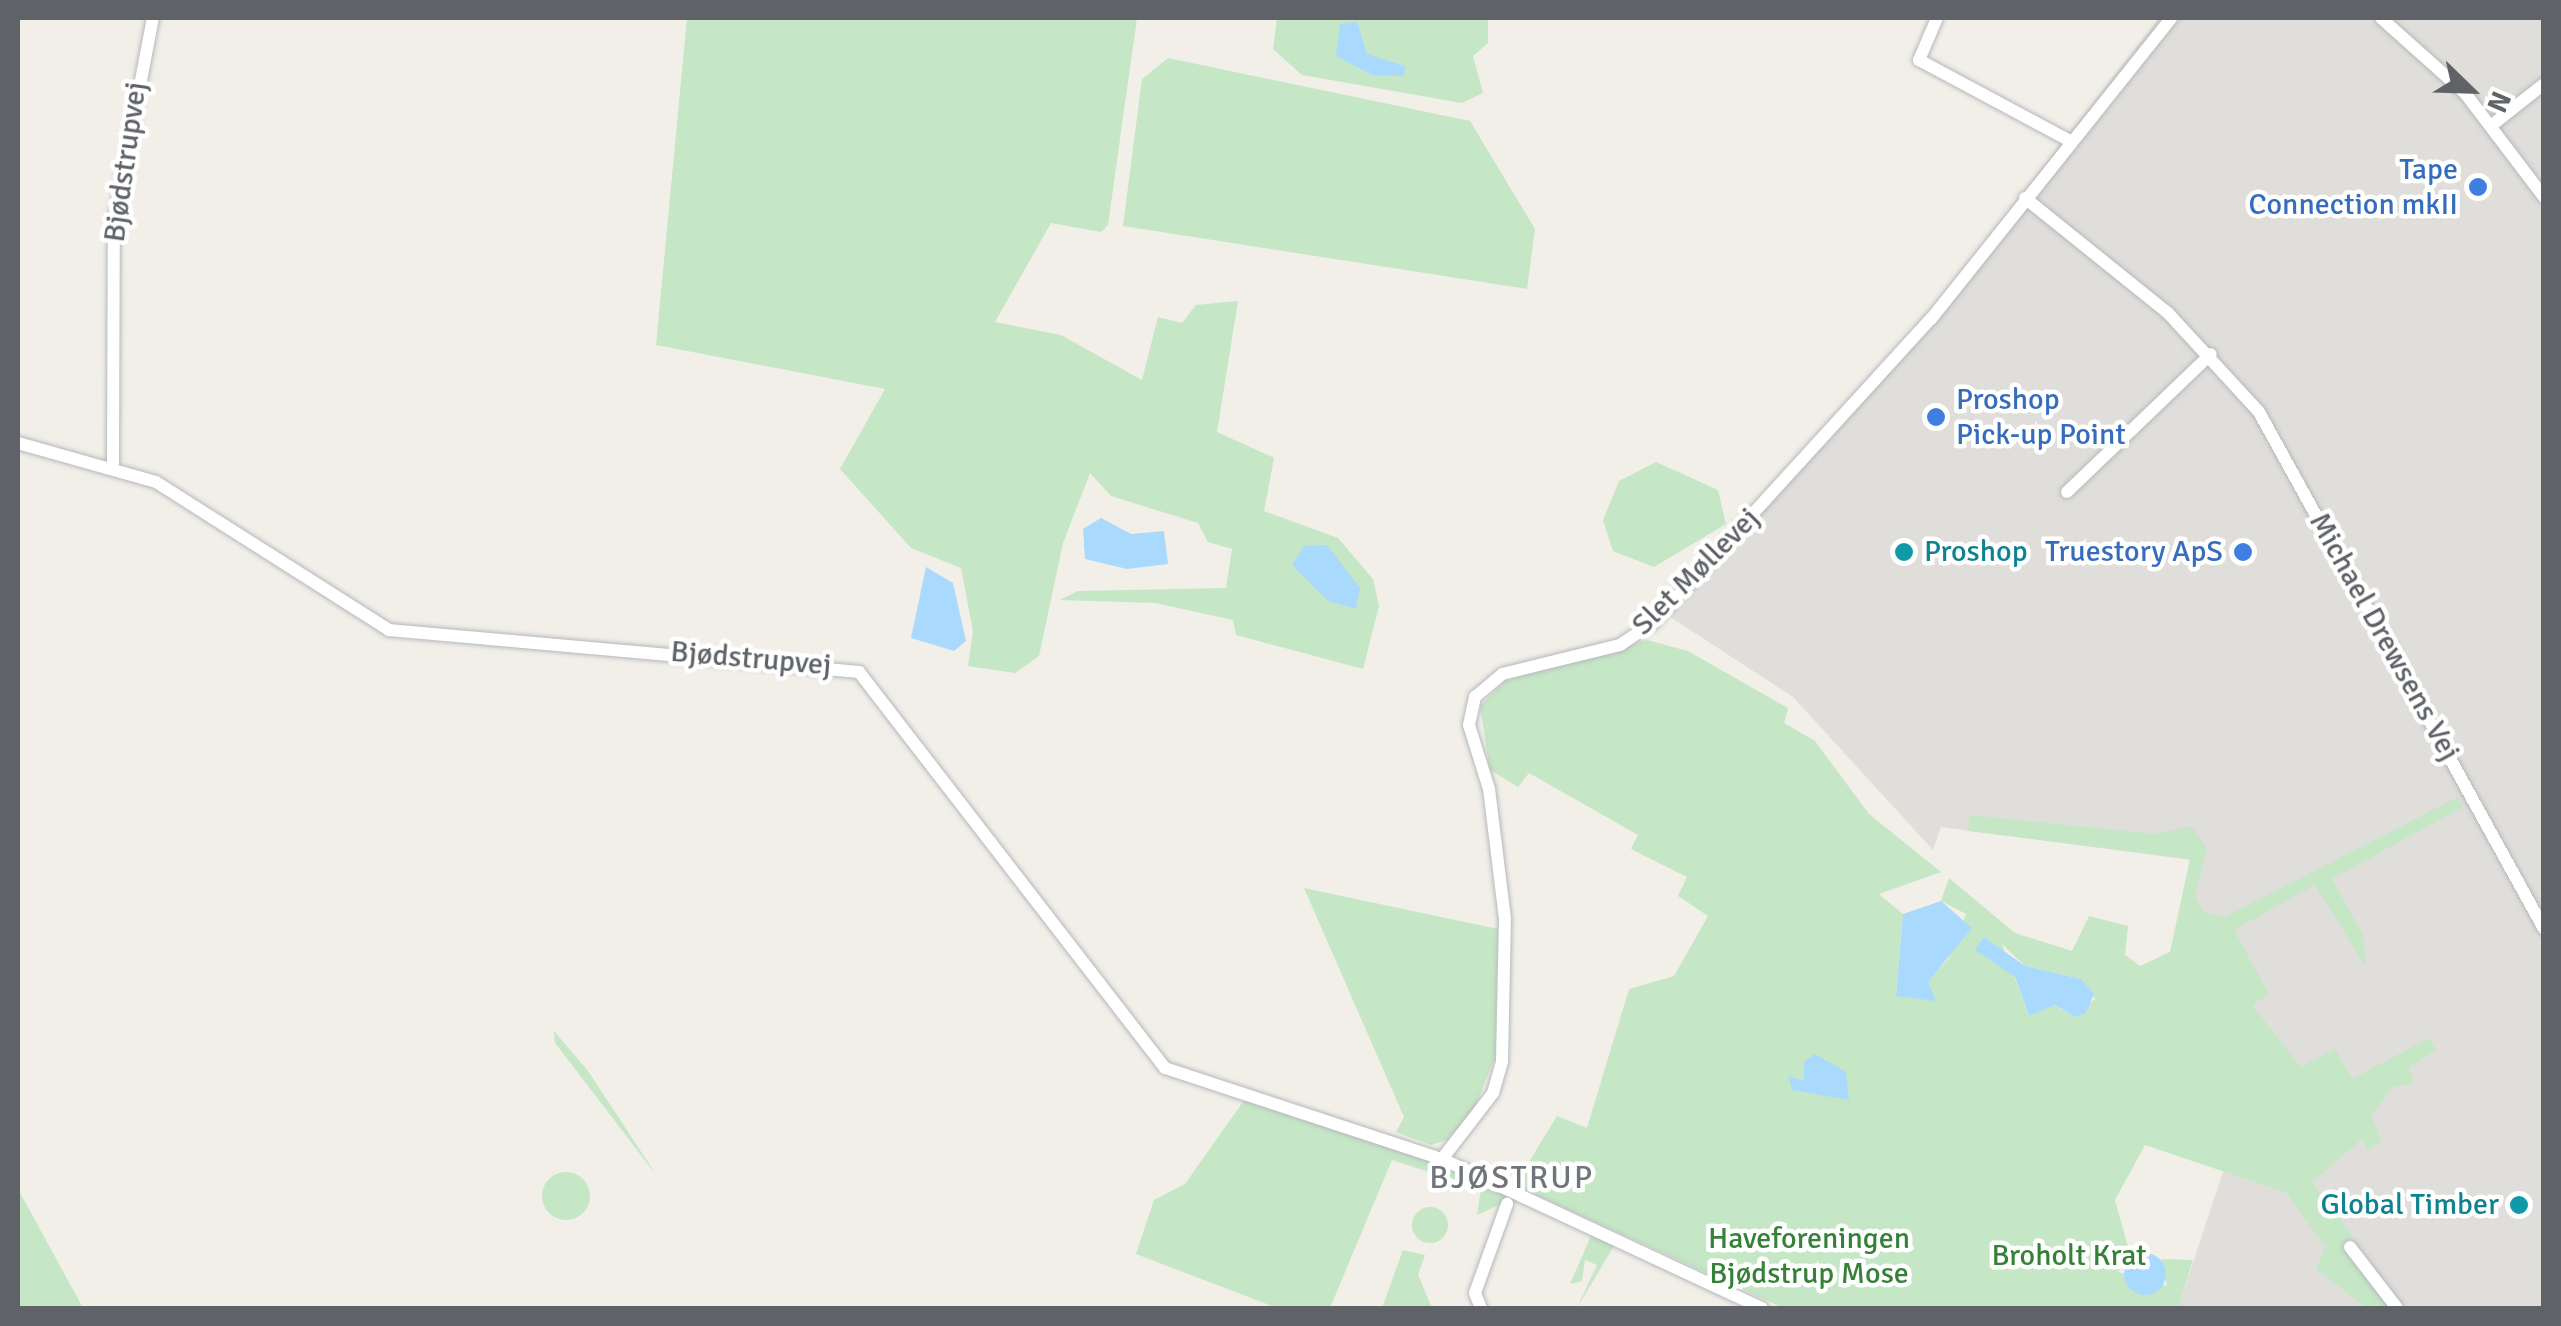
<!DOCTYPE html>
<meta charset="utf-8">
<style>
body{margin:0}
#map{position:relative;width:2561px;height:1326px;overflow:hidden;background:#f1efe8;font-family:Signika,sans-serif}
div>[style]{position:absolute}
[style*='--x']{left:calc(var(--x)*1px);top:calc(var(--y)*1px);width:calc(var(--w)*1px);rotate:calc(var(--a)*1deg)}
.industrial>*{inset:0;background:#e0deda}
.green>*{inset:0;background:#c5e7c5}
.round{border-radius:50%}
.water>*{inset:0;background:#aad9fe}
.roads{filter:drop-shadow(0 0 2px #b5b8bc) drop-shadow(0 0 2px #b5b8bc)}
.minor>*{height:12px;margin:-6px;padding:0 6px;transform-origin:6px;border-radius:6px;background:#fff}
.dots>*{width:28px;height:28px;translate:-50% -50%;box-sizing:border-box;border:5px solid #fff;border-radius:50%}
span{translate:-50% -50%;white-space:nowrap;text-align:center;line-height:1.15;-webkit-text-stroke:9px #fff;paint-order:stroke}
.street-label{font-size:30px;color:#5f6367}
.shop-label{font-size:30px;color:#366cbe}
.right{translate:-100% -50%;text-align:right}
.left{translate:0 -50%;text-align:left}
.culture-label{font-size:30px;color:#0d838f}
.park-label{font-size:30px;color:#358138}
.neighbourhood-label{font-size:32px;color:#707579;letter-spacing:2.5px}
.frame{position:absolute;inset:0;border:20px solid #5f6367;pointer-events:none}
.north{position:absolute;left:2421px;top:40px;width:100px;height:100px;-webkit-text-stroke:8px #fff;paint-order:stroke;rotate:113deg;font-size:28px;font-weight:700;line-height:40px;text-align:center;color:#5f6367}
.north::after{content:'';display:block;margin:auto;width:35px;height:45px;background:#5f6367;clip-path:polygon(50% 0,100% 100%,50% 72%,0 100%)}
</style>
<div id="map">
<div class="industrial">
<i style="clip-path:polygon(2159px 18px,2543px 18px,2543px 1308px,2178px 1308px,2242px 1114px,2170px 953px,2191px 860px,1941px 827px,1933px 850px,1793px 697px,1658px 609px,1932px 309px)"></i>
</div>
<div class="green">
<i style="clip-path:polygon(687px 18px,1137px 18px,1108px 225px,1101px 232px,1051px 223px,995px 322px,1061px 335px,1142px 380px,1158px 317px,1182px 323px,1196px 305px,1238px 301px,1217px 432px,1274px 458px,1264px 511px,1338px 538px,1373px 579px,1379px 606px,1363px 669px,1236px 635px,1233px 620px,1155px 603px,1060px 600px,1078px 591px,1226px 588px,1232px 549px,1208px 542px,1198px 523px,1111px 496px,1090px 473px,1063px 543px,1039px 656px,1015px 673px,968px 666px,973px 631px,961px 568px,911px 548px,840px 469px,885px 389px,656px 345px)"></i>
<i style="clip-path:polygon(1277px 18px,1488px 18px,1488px 43px,1473px 56px,1483px 93px,1462px 103px,1302px 75px,1273px 49px)"></i>
<i style="clip-path:polygon(1168px 58px,1470px 121px,1535px 229px,1527px 289px,1123px 226px,1142px 79px)"></i>
<i style="clip-path:polygon(1656px 462px,1718px 490px,1726px 524px,1654px 567px,1613px 551px,1603px 520px,1619px 481px)"></i>
<i style="clip-path:polygon(evenodd,1647px 640px,1688px 651px,1788px 708px,1784px 723px,1815px 741px,1869px 814px,1941px 872px,1879px 894px,1903px 914px,1896px 996px,1927px 982px,1948px 959px,1966px 914px,1941px 901px,1949px 878px,2015px 933px,2072px 951px,2089px 916px,2128px 926px,2125px 955px,2140px 966px,2170px 952px,2190px 859px,1968px 831px,1969px 815px,2155px 834px,2191px 826px,2207px 848px,2195px 895px,2203px 912px,2225px 917px,2458px 797px,2463px 807px,2332px 879px,2363px 935px,2366px 967px,2315px 885px,2234px 930px,2269px 994px,2252px 1005px,2301px 1067px,2335px 1049px,2352px 1079px,2429px 1038px,2436px 1050px,2409px 1068px,2414px 1084px,2393px 1087px,2371px 1115px,2382px 1141px,2368px 1149px,2362px 1139px,2312px 1182px,2352px 1235px,2341px 1246px,2390px 1308px,2367px 1308px,2316px 1269px,2325px 1247px,2287px 1193px,2145px 1145px,2115px 1200px,2130px 1254px,2118px 1272px,2167px 1286px,2161px 1259px,2193px 1260px,2178px 1308px,1783px 1308px,1515px 1185px,1557px 1116px,1587px 1128px,1629px 989px,1674px 976px,1708px 916px,1678px 896px,1687px 877px,1631px 849px,1638px 835px,1529px 773px,1518px 787px,1490px 770px,1480px 706px,1505px 681px,1647px 640px,2002px 944px,2025px 966px,2081px 979px,2095px 999px,2075px 1017px,2054px 1005px,2029px 1016px,2002px 944px)"></i>
<i style="clip-path:polygon(1304px 888px,1498px 929px,1495px 1057px,1474px 1110px,1447px 1140px,1431px 1145px,1396px 1132px,1404px 1117px)"></i>
<i style="clip-path:polygon(554px 1031px,588px 1071px,657px 1176px,555px 1043px)"></i>
<i style="clip-path:polygon(1245px 1099px,1423px 1155px,1508px 1193px,1505px 1202px,1477px 1215px,1481px 1189px,1392px 1160px,1330px 1308px,1277px 1308px,1136px 1254px,1154px 1200px,1185px 1184px)"></i>
<i class="round" style="left:542px;top:1172px;width:48px;height:48px"></i>
<i style="clip-path:polygon(18px 1189px,83px 1308px,18px 1308px)"></i>
<i class="round" style="left:1412px;top:1207px;width:36px;height:36px"></i>
<i style="clip-path:polygon(1591px 1236px,1614px 1246px,1577px 1308px,1597px 1265px,1585px 1260px,1582px 1281px,1570px 1284px)"></i>
<i style="clip-path:polygon(1403px 1250px,1425px 1255px,1418px 1275px,1432px 1308px,1382px 1308px)"></i>
</div>
<div class="water">
<i style="clip-path:polygon(1357px 22px,1367px 54px,1405px 66px,1404px 76px,1372px 75px,1336px 56px,1340px 24px)"></i>
<i style="clip-path:polygon(1101px 518px,1131px 534px,1164px 531px,1168px 564px,1127px 569px,1085px 559px,1083px 529px)"></i>
<i style="clip-path:polygon(1327px 545px,1360px 588px,1356px 609px,1328px 601px,1292px 565px,1304px 546px)"></i>
<i style="clip-path:polygon(926px 567px,953px 583px,966px 641px,954px 651px,911px 638px)"></i>
<i style="clip-path:polygon(1941px 901px,1972px 928px,1928px 982px,1936px 1001px,1896px 996px,1903px 914px)"></i>
<i style="clip-path:polygon(1984px 937px,2025px 966px,2081px 979px,2094px 994px,2086px 1013px,2075px 1017px,2055px 1005px,2029px 1016px,2015px 977px,1975px 950px)"></i>
<i style="clip-path:polygon(1815px 1054px,1846px 1072px,1849px 1100px,1792px 1090px,1788px 1076px,1804px 1081px,1804px 1062px)"></i>
<i class="round" style="left:2124px;top:1253px;width:42px;height:42px"></i>
</div>
<div class="roads">
<div class="minor">
<i style="--x:1937;--y:18;--w:46;--a:113.2"></i>
<i style="--x:1919;--y:60;--w:171;--a:28.2"></i>
<i style="--x:2381;--y:18;--w:113;--a:41.8"></i>
<i style="--x:2465;--y:93;--w:131;--a:52.8"></i>
<i style="--x:2492;--y:125;--w:66;--a:-38.3"></i>
<i style="--x:2025;--y:198;--w:184;--a:38.8"></i>
<i style="--x:2168;--y:313;--w:134;--a:47.4"></i>
<i style="--x:2259;--y:412;--w:590;--a:61.13"></i>
<i style="--x:18;--y:443;--w:143;--a:15.8"></i>
<i style="--x:156;--y:482;--w:276;--a:32.4"></i>
<i style="--x:389;--y:630;--w:472;--a:5.1"></i>
<i style="--x:859;--y:672;--w:500;--a:52.31"></i>
<i style="--x:1165;--y:1068;--w:292;--a:18.2"></i>
<i style="--x:1442;--y:1159;--w:353;--a:25"></i>
<i style="--x:113;--y:463;--w:241;--a:-89.8"></i>
<i style="--x:114;--y:222;--w:208;--a:-79.2"></i>
<i style="--x:2067;--y:492;--w:199;--a:-43.8"></i>
<i style="--x:1442;--y:1159;--w:83;--a:-52.3"></i>
<i style="--x:1493;--y:1093;--w:33;--a:-74"></i>
<i style="--x:1502;--y:1061;--w:142;--a:-88.8"></i>
<i style="--x:1505;--y:919;--w:131;--a:-97"></i>
<i style="--x:1489;--y:789;--w:67;--a:-107.4"></i>
<i style="--x:1469;--y:725;--w:29;--a:-78"></i>
<i style="--x:1475;--y:697;--w:35;--a:-40"></i>
<i style="--x:1502;--y:674;--w:122;--a:-13.8"></i>
<i style="--x:1620;--y:645;--w:40;--a:-34"></i>
<i style="--x:1653;--y:623;--w:412;--a:-47.6"></i>
<i style="--x:1931;--y:319;--w:385;--a:-51.4"></i>
<i style="--x:2350;--y:1247;--w:77;--a:52.4"></i>
<i style="--x:1481;--y:1308;--w:16;--a:-112"></i>
<i style="--x:1475;--y:1293;--w:95;--a:-70.2"></i>
</div>
</div>
<div class="dots">
<i style="left:2478px;top:187px;background:#3f7fe0"></i>
<i style="left:1936px;top:417px;background:#3f7fe0"></i>
<i style="left:1904px;top:552px;background:#0f9aa8"></i>
<i style="left:2243px;top:552px;background:#3f7fe0"></i>
<i style="left:2519px;top:1205px;background:#0f9aa8"></i>
</div>
<div class="street-label">
<span style="left:126px;top:162px;rotate:-82deg">Bjødstrupvej</span>
<span style="left:1696px;top:572px;rotate:-45deg">Slet Møllevej</span>
<span style="left:2384px;top:637px;rotate:61deg">Michael Drewsens Vej</span>
<span style="left:751px;top:659px;rotate:5deg">Bjødstrupvej</span>
</div>
<div class="shop-label">
<span class="right" style="left:2458px;top:187px">Tape<br>Connection mkII</span>
<span class="left" style="left:1956px;top:417px">Proshop<br>Pick-up Point</span>
<span class="right" style="left:2223px;top:552px">Truestory ApS</span>
</div>
<div class="culture-label">
<span class="left" style="left:1924px;top:552px">Proshop</span>
<span class="right" style="left:2499px;top:1205px">Global Timber</span>
</div>
<div class="park-label">
<span style="left:1809px;top:1256px">Haveforeningen<br>Bjødstrup Mose</span>
<span style="left:2069px;top:1256px">Broholt Krat</span>
</div>
<div class="neighbourhood-label">
<span style="left:1512px;top:1178px">BJØSTRUP</span>
</div>
<div class="frame"></div>
<div class="north">N</div>
</div>
